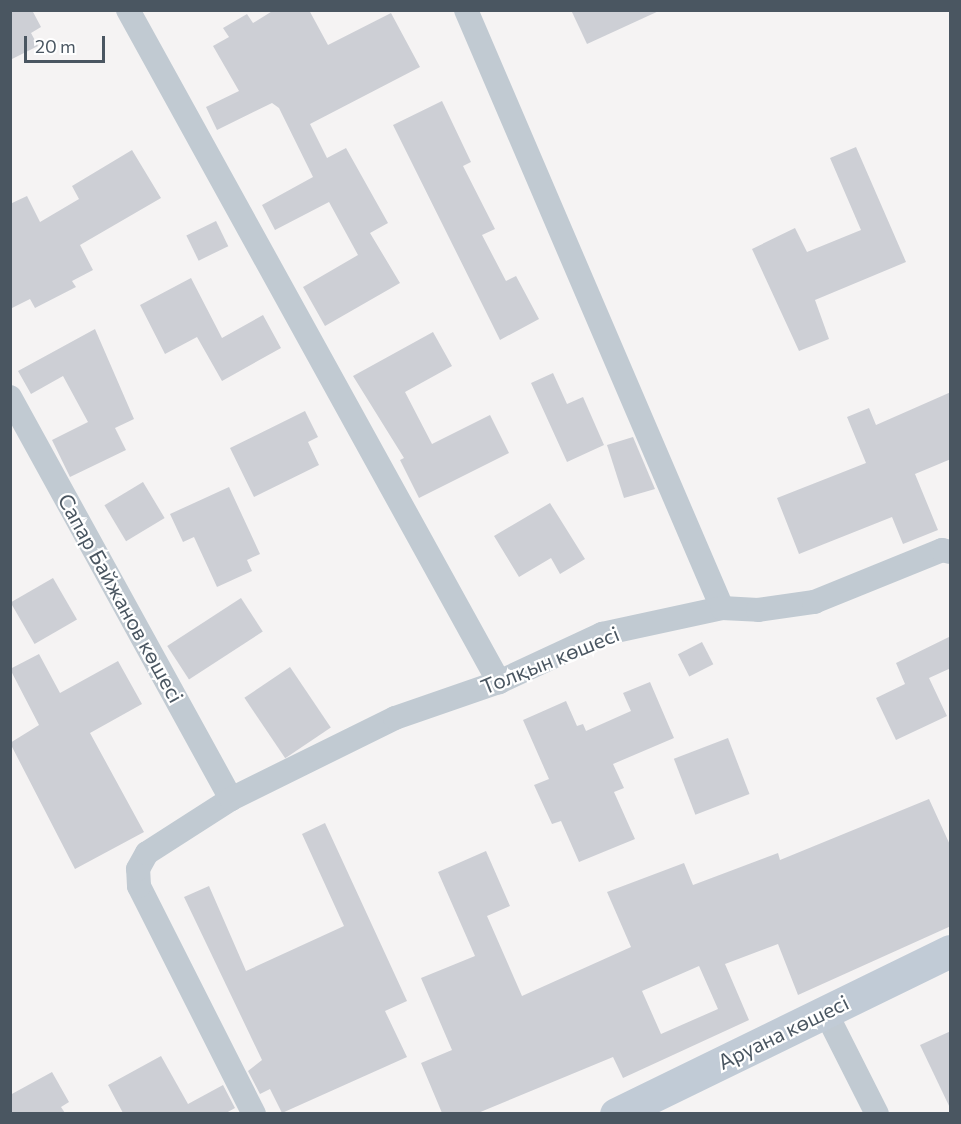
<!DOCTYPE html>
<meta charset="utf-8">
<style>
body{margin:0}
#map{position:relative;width:961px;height:1124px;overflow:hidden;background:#f5f3f3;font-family:Commissioner,sans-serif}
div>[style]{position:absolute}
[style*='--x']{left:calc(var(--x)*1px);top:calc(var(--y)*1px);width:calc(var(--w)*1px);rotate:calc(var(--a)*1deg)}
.building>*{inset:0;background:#cdcfd5;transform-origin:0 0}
.street>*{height:24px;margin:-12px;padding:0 12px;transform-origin:12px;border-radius:12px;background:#c1cad2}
.secondary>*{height:33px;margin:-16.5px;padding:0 16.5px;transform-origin:16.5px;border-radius:16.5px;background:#c1cbd6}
span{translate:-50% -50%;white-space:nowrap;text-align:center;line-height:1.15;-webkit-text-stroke:4.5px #fff;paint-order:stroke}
.street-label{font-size:21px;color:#4a5661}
.frame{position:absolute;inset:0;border:12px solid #4a5661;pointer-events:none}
.scale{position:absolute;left:24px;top:36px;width:81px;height:27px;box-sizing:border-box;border:3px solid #4a5661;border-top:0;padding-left:8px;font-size:18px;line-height:21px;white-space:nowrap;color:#4a5661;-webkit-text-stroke:4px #fff;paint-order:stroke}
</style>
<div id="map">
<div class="building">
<i style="clip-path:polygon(10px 10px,32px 10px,41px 27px,31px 33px,38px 46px,10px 60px)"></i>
<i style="clip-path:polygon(274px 10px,309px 10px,328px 45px,391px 13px,420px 67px,310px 124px,327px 158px,346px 148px,388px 223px,370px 233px,400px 283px,325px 326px,303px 287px,358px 255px,329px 202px,275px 230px,262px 205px,313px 177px,279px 108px,272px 103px,217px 130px,206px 107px,239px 91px,213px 46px,229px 37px,223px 28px,247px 14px,253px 23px)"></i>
<i style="clip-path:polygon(571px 10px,661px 10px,587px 44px)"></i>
<i style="clip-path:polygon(442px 101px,471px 162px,463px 166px,495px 229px,482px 235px,506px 281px,516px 276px,539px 319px,500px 340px,393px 125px)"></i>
<i style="clip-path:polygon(856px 147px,906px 262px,815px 300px,829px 339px,799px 351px,752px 249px,795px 228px,807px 252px,861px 230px,830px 158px)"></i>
<i style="clip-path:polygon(132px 150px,161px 198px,80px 245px,93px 270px,72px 281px,76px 287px,35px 308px,30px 299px,10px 309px,10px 204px,27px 196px,40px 222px,79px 199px,72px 186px)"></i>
<i style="left:216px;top:221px;width:28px;height:33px;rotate:64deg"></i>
<i style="clip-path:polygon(191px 278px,222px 338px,263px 315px,281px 348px,222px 381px,197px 337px,165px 354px,140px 305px)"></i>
<i style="clip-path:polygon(95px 329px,134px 419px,115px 428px,126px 450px,70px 477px,52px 440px,88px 422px,63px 376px,31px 394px,18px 371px)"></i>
<i style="clip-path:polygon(433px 332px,452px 366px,405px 392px,432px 444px,490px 415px,509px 453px,419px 498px,400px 460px,404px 458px,353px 376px)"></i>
<i style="clip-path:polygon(553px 373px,567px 404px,583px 397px,604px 445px,567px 462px,531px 383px)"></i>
<i style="clip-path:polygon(951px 392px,951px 459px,915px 474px,938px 530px,903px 544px,892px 517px,799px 554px,777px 498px,866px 463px,847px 417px,869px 408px,876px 425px)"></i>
<i style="clip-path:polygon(305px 411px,318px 437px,308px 442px,319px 465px,254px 497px,230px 448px)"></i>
<i style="clip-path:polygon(633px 437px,655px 489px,624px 498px,607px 445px)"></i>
<i style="left:143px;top:482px;width:42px;height:45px;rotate:59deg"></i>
<i style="clip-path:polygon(229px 487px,260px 554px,247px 560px,252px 571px,217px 587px,194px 537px,183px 542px,170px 514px)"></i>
<i style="clip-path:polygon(550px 503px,585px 559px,560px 574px,551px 558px,519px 577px,494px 536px)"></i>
<i style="left:53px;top:578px;width:48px;height:49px;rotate:60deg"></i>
<i style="left:241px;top:598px;width:40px;height:88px;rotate:57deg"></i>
<i style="clip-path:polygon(951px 636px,951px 668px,929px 678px,947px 716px,896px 740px,876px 698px,905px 684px,896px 663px)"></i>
<i style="left:702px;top:642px;width:25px;height:27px;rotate:63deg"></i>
<i style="clip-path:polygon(39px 654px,60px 693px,118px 661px,142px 704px,90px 733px,144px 832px,75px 869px,10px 743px,39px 725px,10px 669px)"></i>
<i style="left:290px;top:667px;width:73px;height:55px;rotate:56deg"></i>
<i style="clip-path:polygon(650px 682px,674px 738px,613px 764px,624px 788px,614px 792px,635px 839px,579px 862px,561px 821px,552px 824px,534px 785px,549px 779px,523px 720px,566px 701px,577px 726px,583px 724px,586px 731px,631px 711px,623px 693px)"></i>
<i style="left:728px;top:738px;width:60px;height:58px;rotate:69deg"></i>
<i style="clip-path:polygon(evenodd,929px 799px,951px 847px,951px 926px,798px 995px,778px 944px,725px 964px,749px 1020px,623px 1078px,613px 1057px,478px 1113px,442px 1113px,421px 1063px,452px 1050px,421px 978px,475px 956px,438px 872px,486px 851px,510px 906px,487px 916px,522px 996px,631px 947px,607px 892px,684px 863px,693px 885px,778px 853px,780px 860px,929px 799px,699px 966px,718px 1009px,661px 1034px,642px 991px,699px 966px)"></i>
<i style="clip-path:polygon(325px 823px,407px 1001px,385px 1011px,407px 1057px,282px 1113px,270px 1089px,260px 1094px,248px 1071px,262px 1060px,184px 897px,209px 886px,246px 971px,344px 926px,302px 834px)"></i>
<i style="clip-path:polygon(951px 1031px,951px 1110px,920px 1045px)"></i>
<i style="clip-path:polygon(161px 1056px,188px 1104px,223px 1085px,235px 1108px,226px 1113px,123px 1113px,108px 1085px)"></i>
<i style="clip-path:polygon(52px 1072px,69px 1102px,61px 1107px,65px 1113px,10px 1113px,10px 1095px)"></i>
</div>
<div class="street">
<i style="--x:128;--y:10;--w:768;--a:61.1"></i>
<i style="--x:466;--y:10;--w:650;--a:66.82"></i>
<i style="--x:10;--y:397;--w:459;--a:61.2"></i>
<i style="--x:825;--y:1011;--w:115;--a:63.2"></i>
<i style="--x:254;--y:1114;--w:255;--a:-116.8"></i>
<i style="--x:139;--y:886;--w:17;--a:-93"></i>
<i style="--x:138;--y:869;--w:18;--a:-61"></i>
<i style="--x:147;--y:853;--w:100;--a:-32.7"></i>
<i style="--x:231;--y:799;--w:183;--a:-26.3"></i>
<i style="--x:395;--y:718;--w:110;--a:-19.1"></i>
<i style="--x:499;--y:682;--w:114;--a:-25"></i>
<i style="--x:602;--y:634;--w:123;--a:-12.2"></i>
<i style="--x:722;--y:608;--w:36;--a:3"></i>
<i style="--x:758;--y:610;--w:57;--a:-8.1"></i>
<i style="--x:814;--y:602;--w:138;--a:-22.1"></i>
<i style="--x:942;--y:550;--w:8;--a:14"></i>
</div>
<div class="secondary">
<i style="--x:616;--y:1114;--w:372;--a:-26"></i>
</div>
<div class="street-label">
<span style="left:121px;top:598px;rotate:61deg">Сапар Байжанов көшесі</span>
<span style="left:550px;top:660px;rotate:-22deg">Толқын көшесі</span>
<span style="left:783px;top:1032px;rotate:-26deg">Аруана көшесі</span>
</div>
<div class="frame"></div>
<div class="scale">20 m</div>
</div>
